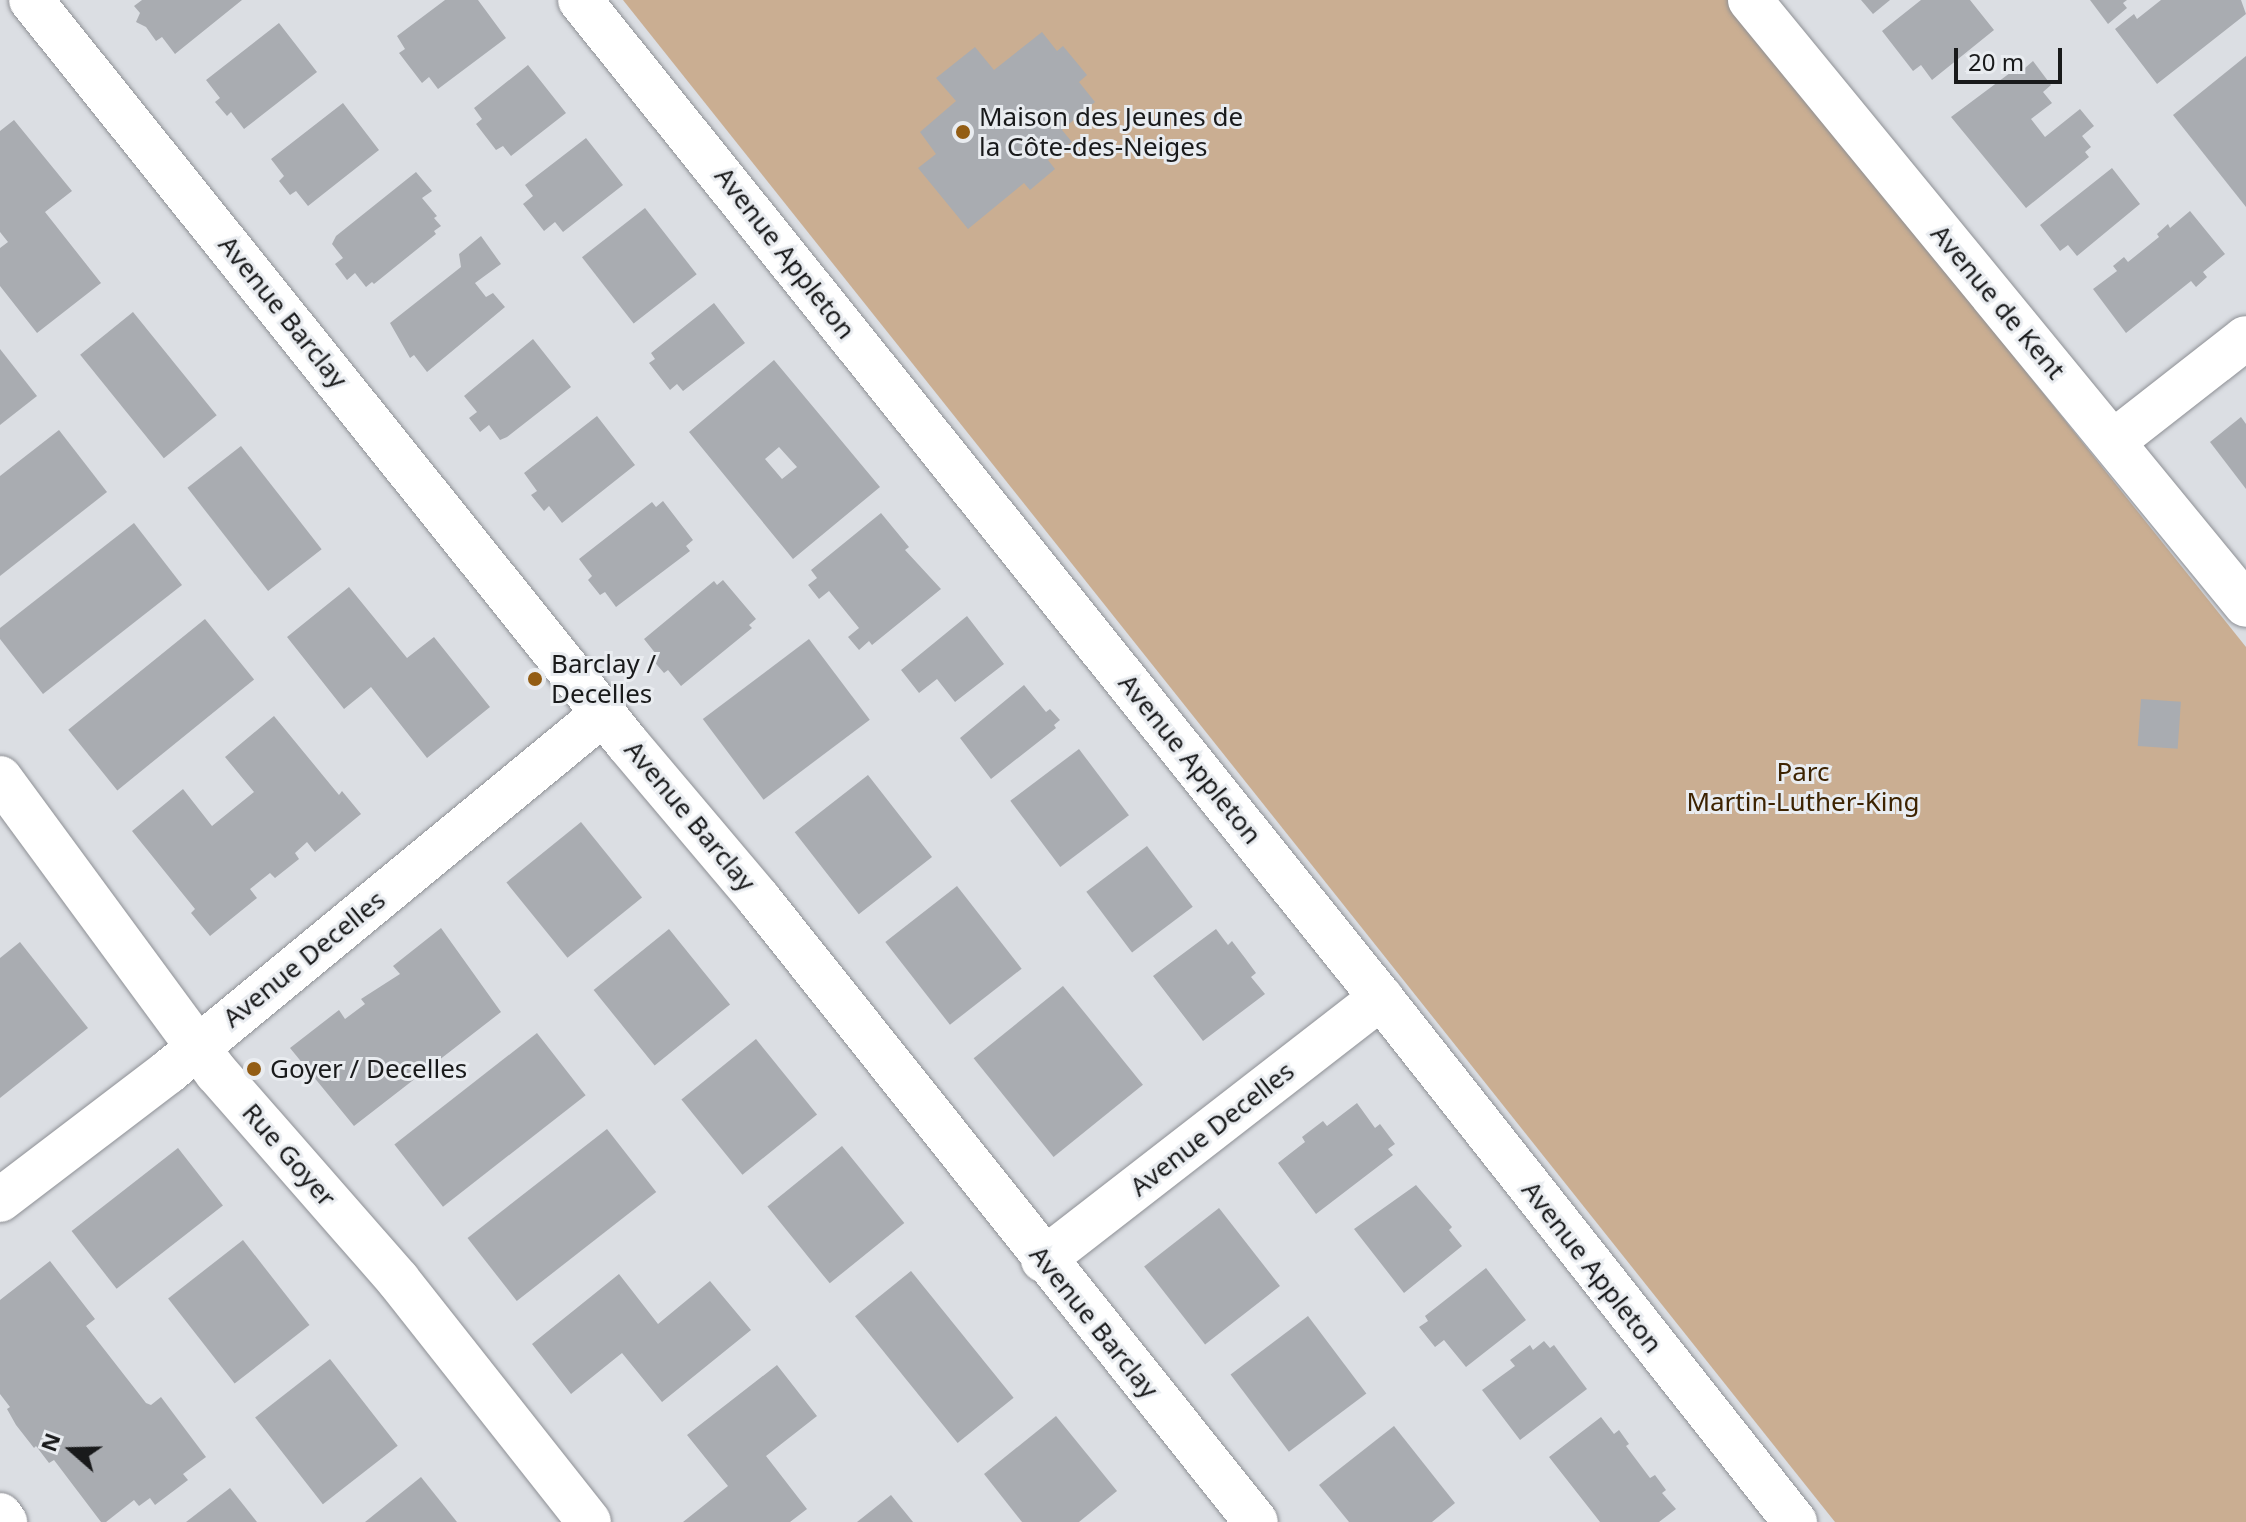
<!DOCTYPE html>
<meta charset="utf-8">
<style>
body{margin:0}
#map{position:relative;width:2246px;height:1522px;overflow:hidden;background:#dbdee3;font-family:"Noto Sans",sans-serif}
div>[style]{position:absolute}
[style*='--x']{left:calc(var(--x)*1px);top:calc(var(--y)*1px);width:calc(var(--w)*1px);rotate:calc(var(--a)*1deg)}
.green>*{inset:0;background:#caae92}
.building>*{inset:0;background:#a9acb1;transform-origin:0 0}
.roads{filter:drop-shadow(0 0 2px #8e9095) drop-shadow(0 0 2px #8e9095)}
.minor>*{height:44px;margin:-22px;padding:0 22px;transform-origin:22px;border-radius:22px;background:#fff}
.dots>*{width:22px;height:22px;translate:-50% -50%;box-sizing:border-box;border:4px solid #e9ecf0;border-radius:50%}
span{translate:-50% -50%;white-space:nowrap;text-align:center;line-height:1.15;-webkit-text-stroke:6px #e9ecf0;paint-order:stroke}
.poi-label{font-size:26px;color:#191a1b}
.left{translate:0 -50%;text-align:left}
.street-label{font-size:26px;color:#191a1b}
.park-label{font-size:26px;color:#3d2301}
.north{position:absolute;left:32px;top:1410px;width:80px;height:80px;-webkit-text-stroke:6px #e9ecf0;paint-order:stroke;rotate:290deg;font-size:22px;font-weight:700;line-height:32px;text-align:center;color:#191a1b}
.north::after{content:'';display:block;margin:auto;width:28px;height:36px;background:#191a1b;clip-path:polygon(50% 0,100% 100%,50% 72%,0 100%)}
.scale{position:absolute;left:1954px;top:48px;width:108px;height:36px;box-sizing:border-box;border:4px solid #191a1b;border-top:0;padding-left:10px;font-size:24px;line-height:28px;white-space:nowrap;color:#191a1b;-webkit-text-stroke:6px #e9ecf0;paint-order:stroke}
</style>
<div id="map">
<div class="green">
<i style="clip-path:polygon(623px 0,1729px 0,2246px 647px,2246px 1522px,1835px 1522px)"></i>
</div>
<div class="building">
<i style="clip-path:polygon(142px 0,242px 0,175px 54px,162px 37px,156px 41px,146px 27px,136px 22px,140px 13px,134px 6px)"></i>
<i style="clip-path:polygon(445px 0,478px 0,506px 38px,438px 89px,429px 77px,422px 83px,399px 53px,405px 49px,397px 36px)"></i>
<i style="clip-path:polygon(1861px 0,1890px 0,1873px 14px)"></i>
<i style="clip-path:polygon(1921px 0,1970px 0,1994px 30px,1932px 80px,1921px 65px,1913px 71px,1882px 31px)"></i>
<i style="clip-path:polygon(2090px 0,2127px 0,2123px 3px,2127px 8px,2108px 24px)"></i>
<i style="clip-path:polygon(2161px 0,2241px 0,2246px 14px,2157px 84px,2115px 29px,2134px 14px,2137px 19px)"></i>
<i style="clip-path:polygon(279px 23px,317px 72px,244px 129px,231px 112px,227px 116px,215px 102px,220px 98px,206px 80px)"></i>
<i style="clip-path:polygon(1042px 32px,1057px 51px,1063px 46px,1087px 75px,1079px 82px,1095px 102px,1062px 130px,1072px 142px,1048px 160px,1055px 169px,1030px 190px,1024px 183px,968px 229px,918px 168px,936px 154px,920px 132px,956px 101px,936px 78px,975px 47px,994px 70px)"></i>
<i style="clip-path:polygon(2246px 56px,2246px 207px,2173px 115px)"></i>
<i style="clip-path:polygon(2033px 61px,2051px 85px,2043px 92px,2052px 103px,2031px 119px,2045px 137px,2080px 109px,2094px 126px,2082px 136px,2091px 147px,2085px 152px,2089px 157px,2026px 208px,1951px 117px,2022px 64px,2025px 68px)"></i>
<i style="clip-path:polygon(528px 65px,566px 113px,511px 156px,503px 146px,496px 150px,476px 124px,482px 119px,474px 108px)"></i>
<i style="clip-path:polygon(343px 103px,379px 150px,308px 206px,296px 191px,290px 195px,279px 181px,284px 176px,271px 159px)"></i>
<i style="clip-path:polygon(14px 120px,72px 191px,45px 212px,101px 283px,37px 333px,0 286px,0 248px,8px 242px,0 232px,0 131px)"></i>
<i style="clip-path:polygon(586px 138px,623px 185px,563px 232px,555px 222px,544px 231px,523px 204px,533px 196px,525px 185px)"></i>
<i style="clip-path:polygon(2112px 168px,2140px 204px,2077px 256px,2068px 245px,2060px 251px,2040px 225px)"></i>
<i style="clip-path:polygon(416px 172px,432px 191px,422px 198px,437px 216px,434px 218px,441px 226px,434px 231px,436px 234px,374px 284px,372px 282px,366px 287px,355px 273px,347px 280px,335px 264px,343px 258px,332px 244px,336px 236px)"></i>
<i style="left:645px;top:208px;width:84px;height:80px;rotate:52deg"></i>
<i style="clip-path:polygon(2190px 211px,2225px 254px,2203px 272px,2207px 277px,2196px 287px,2191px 281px,2126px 333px,2093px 289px,2117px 271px,2113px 266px,2124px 257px,2128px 262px,2159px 237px,2157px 234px,2168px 224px,2170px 228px)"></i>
<i style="clip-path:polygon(481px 236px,501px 264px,475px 283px,486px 297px,493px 293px,505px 307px,427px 372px,414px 355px,410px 358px,390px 323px,461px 267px,459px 254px)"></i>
<i style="clip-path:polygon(714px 303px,745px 343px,683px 391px,677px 384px,670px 390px,649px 363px,655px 359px,651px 353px)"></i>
<i style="left:133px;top:312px;width:133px;height:68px;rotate:51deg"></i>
<i style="clip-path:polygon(533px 339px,571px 387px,507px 437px,500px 440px,489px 425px,480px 432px,469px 418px,477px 412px,464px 396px)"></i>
<i style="clip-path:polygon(0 349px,37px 396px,0 425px)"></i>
<i style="clip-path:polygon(evenodd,774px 360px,880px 487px,793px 559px,689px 432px,774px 360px,779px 447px,797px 467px,782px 479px,765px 459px,779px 447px)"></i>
<i style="clip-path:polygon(597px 416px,635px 465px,562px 523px,549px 506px,544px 511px,531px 495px,537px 491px,524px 473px)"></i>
<i style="clip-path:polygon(2241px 417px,2246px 424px,2246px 489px,2210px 442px)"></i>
<i style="clip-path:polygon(59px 430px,107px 492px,0 576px,0 476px)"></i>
<i style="left:241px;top:446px;width:131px;height:68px;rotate:52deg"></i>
<i style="clip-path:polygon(663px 501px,693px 540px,686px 546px,690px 551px,616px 607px,605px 592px,600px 595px,588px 580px,592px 576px,579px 559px,652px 502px,656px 507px)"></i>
<i style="clip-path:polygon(881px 513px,909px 547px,905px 550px,941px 589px,872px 645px,869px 641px,859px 650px,848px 637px,859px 628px,829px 591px,819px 599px,808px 585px,817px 578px,811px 570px)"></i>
<i style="clip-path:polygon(134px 523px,182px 585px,43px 694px,0 639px,0 628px)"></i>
<i style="clip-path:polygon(723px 580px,756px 619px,749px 625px,752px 628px,681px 686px,668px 670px,664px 673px,651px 658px,656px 654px,644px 639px,714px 581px,717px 585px)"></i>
<i style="clip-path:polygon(349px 587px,407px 658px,434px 637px,490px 707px,427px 758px,371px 687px,344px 709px,287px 637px)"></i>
<i style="clip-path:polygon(967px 616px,1004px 664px,955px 702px,937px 679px,919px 693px,901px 670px)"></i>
<i style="left:205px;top:619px;width:78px;height:176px;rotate:51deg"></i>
<i style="left:809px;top:639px;width:101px;height:133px;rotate:53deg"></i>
<i style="clip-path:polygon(1024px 685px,1046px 712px,1050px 709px,1060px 720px,1054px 725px,1056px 728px,991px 779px,960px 738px)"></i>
<i style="left:2141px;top:699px;width:40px;height:47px;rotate:4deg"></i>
<i style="clip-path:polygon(274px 716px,339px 795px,342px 791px,361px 814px,315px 852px,307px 842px,295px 853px,299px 859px,275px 878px,270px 873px,250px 889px,257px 898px,210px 936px,191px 913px,195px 909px,132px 831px,183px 789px,212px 826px,254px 792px,225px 757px)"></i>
<i style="left:1079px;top:749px;width:83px;height:86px;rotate:53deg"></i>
<i style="left:868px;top:775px;width:104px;height:93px;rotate:52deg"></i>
<i style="left:581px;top:822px;width:97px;height:96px;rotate:51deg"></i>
<i style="left:1147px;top:846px;width:76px;height:76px;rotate:53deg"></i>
<i style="left:957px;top:886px;width:105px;height:91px;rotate:52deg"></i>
<i style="clip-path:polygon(441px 928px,501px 1012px,354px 1126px,290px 1048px,339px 1010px,345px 1019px,365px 1004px,361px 999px,400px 974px,393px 966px)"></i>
<i style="left:669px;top:929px;width:97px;height:97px;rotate:51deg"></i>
<i style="clip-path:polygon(1216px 929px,1228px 945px,1232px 941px,1245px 958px,1256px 973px,1251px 977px,1265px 994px,1203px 1041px,1153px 976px)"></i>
<i style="clip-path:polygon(20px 942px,88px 1028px,0 1098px,0 958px)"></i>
<i style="left:1063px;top:986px;width:127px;height:115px;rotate:51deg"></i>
<i style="left:537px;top:1033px;width:79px;height:181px;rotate:52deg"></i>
<i style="left:756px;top:1039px;width:97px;height:96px;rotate:51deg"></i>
<i style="clip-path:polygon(1357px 1103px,1375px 1128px,1380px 1124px,1395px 1144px,1388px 1149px,1393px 1155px,1316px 1214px,1278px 1163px,1305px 1142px,1302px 1137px,1323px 1121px,1327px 1126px)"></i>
<i style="left:607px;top:1129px;width:80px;height:177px;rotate:52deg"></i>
<i style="left:842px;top:1146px;width:99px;height:96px;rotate:51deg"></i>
<i style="left:178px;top:1148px;width:73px;height:135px;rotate:52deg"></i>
<i style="clip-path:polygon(1416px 1185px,1452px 1227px,1449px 1230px,1462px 1246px,1404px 1293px,1354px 1229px)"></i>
<i style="left:1219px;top:1208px;width:99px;height:95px;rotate:52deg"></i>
<i style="left:243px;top:1240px;width:108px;height:95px;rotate:52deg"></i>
<i style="clip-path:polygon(50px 1261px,95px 1319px,86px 1326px,146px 1403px,151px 1405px,161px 1397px,206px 1457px,183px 1474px,188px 1480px,155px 1505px,150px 1498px,139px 1506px,134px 1500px,106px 1522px,101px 1522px,54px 1460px,49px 1463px,36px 1446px,34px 1448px,16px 1425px,7px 1409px,10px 1407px,0 1394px,0 1300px)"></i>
<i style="clip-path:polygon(1486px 1268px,1526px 1320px,1466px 1367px,1444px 1340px,1435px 1347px,1419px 1327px,1428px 1321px,1425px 1316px)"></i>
<i style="left:911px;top:1271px;width:163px;height:72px;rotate:51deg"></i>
<i style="clip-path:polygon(619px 1274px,658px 1324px,710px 1281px,751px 1330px,662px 1402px,622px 1353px,571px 1394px,532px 1344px)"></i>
<i style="left:1308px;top:1316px;width:97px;height:97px;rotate:53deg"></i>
<i style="clip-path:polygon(1544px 1341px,1550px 1348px,1554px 1345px,1587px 1389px,1520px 1440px,1482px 1390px,1515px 1366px,1510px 1360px,1530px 1345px,1533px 1350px)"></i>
<i style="left:330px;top:1359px;width:110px;height:95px;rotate:52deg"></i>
<i style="clip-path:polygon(777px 1365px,817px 1416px,766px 1456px,807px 1509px,790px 1522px,683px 1522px,728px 1486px,687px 1435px)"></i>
<i style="clip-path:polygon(1056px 1416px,1117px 1491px,1079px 1522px,1022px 1522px,984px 1474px)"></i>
<i style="clip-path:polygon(1601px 1417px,1614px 1434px,1619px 1430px,1629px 1444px,1626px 1446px,1650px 1478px,1655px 1475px,1666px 1490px,1662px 1493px,1676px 1509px,1659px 1522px,1600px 1522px,1549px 1457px)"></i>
<i style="clip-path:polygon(1394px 1426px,1455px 1503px,1432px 1522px,1349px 1522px,1319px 1485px)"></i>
<i style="clip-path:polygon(421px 1477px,457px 1522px,365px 1522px)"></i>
<i style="clip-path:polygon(230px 1488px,257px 1522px,186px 1522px)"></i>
<i style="clip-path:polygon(891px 1495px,913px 1522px,857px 1522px)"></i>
</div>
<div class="roads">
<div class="minor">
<i style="--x:31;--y:0;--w:954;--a:51.26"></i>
<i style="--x:628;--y:744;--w:202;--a:49.8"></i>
<i style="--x:758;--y:898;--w:798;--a:51.41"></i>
<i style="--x:580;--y:0;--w:1280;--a:51.25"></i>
<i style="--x:1381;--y:998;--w:668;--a:51.69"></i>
<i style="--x:1750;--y:0;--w:782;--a:50.65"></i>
<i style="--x:2114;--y:441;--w:167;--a:-38"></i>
<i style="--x:0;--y:778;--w:366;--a:53.7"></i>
<i style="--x:217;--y:1073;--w:275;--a:48.8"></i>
<i style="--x:398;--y:1280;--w:308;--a:51.7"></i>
<i style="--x:0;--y:1200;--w:211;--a:-37.3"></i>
<i style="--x:168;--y:1072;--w:565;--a:-39.47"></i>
<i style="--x:1043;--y:1260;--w:428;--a:-37.8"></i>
<i style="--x:0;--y:1515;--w:9;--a:54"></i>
</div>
</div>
<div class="dots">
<i style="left:963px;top:132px;background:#935d14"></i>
<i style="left:535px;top:679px;background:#935d14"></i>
<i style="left:254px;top:1069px;background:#935d14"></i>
</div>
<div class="poi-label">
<span class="left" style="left:979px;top:132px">Maison des Jeunes de<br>la Côte-des-Neiges</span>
<span class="left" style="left:551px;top:679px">Barclay /<br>Decelles</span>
<span class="left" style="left:270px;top:1069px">Goyer / Decelles</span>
</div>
<div class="street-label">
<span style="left:785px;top:253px;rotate:52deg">Avenue Appleton</span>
<span style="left:1998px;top:302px;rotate:50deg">Avenue de Kent</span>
<span style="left:283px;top:312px;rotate:51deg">Avenue Barclay</span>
<span style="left:1190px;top:759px;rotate:51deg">Avenue Appleton</span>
<span style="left:690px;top:816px;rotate:50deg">Avenue Barclay</span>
<span style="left:304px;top:959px;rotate:-39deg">Avenue Decelles</span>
<span style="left:1212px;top:1129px;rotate:-38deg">Avenue Decelles</span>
<span style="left:289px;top:1155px;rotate:49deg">Rue Goyer</span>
<span style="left:1592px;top:1267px;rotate:52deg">Avenue Appleton</span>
<span style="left:1094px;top:1322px;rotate:51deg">Avenue Barclay</span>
</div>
<div class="park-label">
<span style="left:1803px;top:787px">Parc<br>Martin-Luther-King</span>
</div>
<div class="north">N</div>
<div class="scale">20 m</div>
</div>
